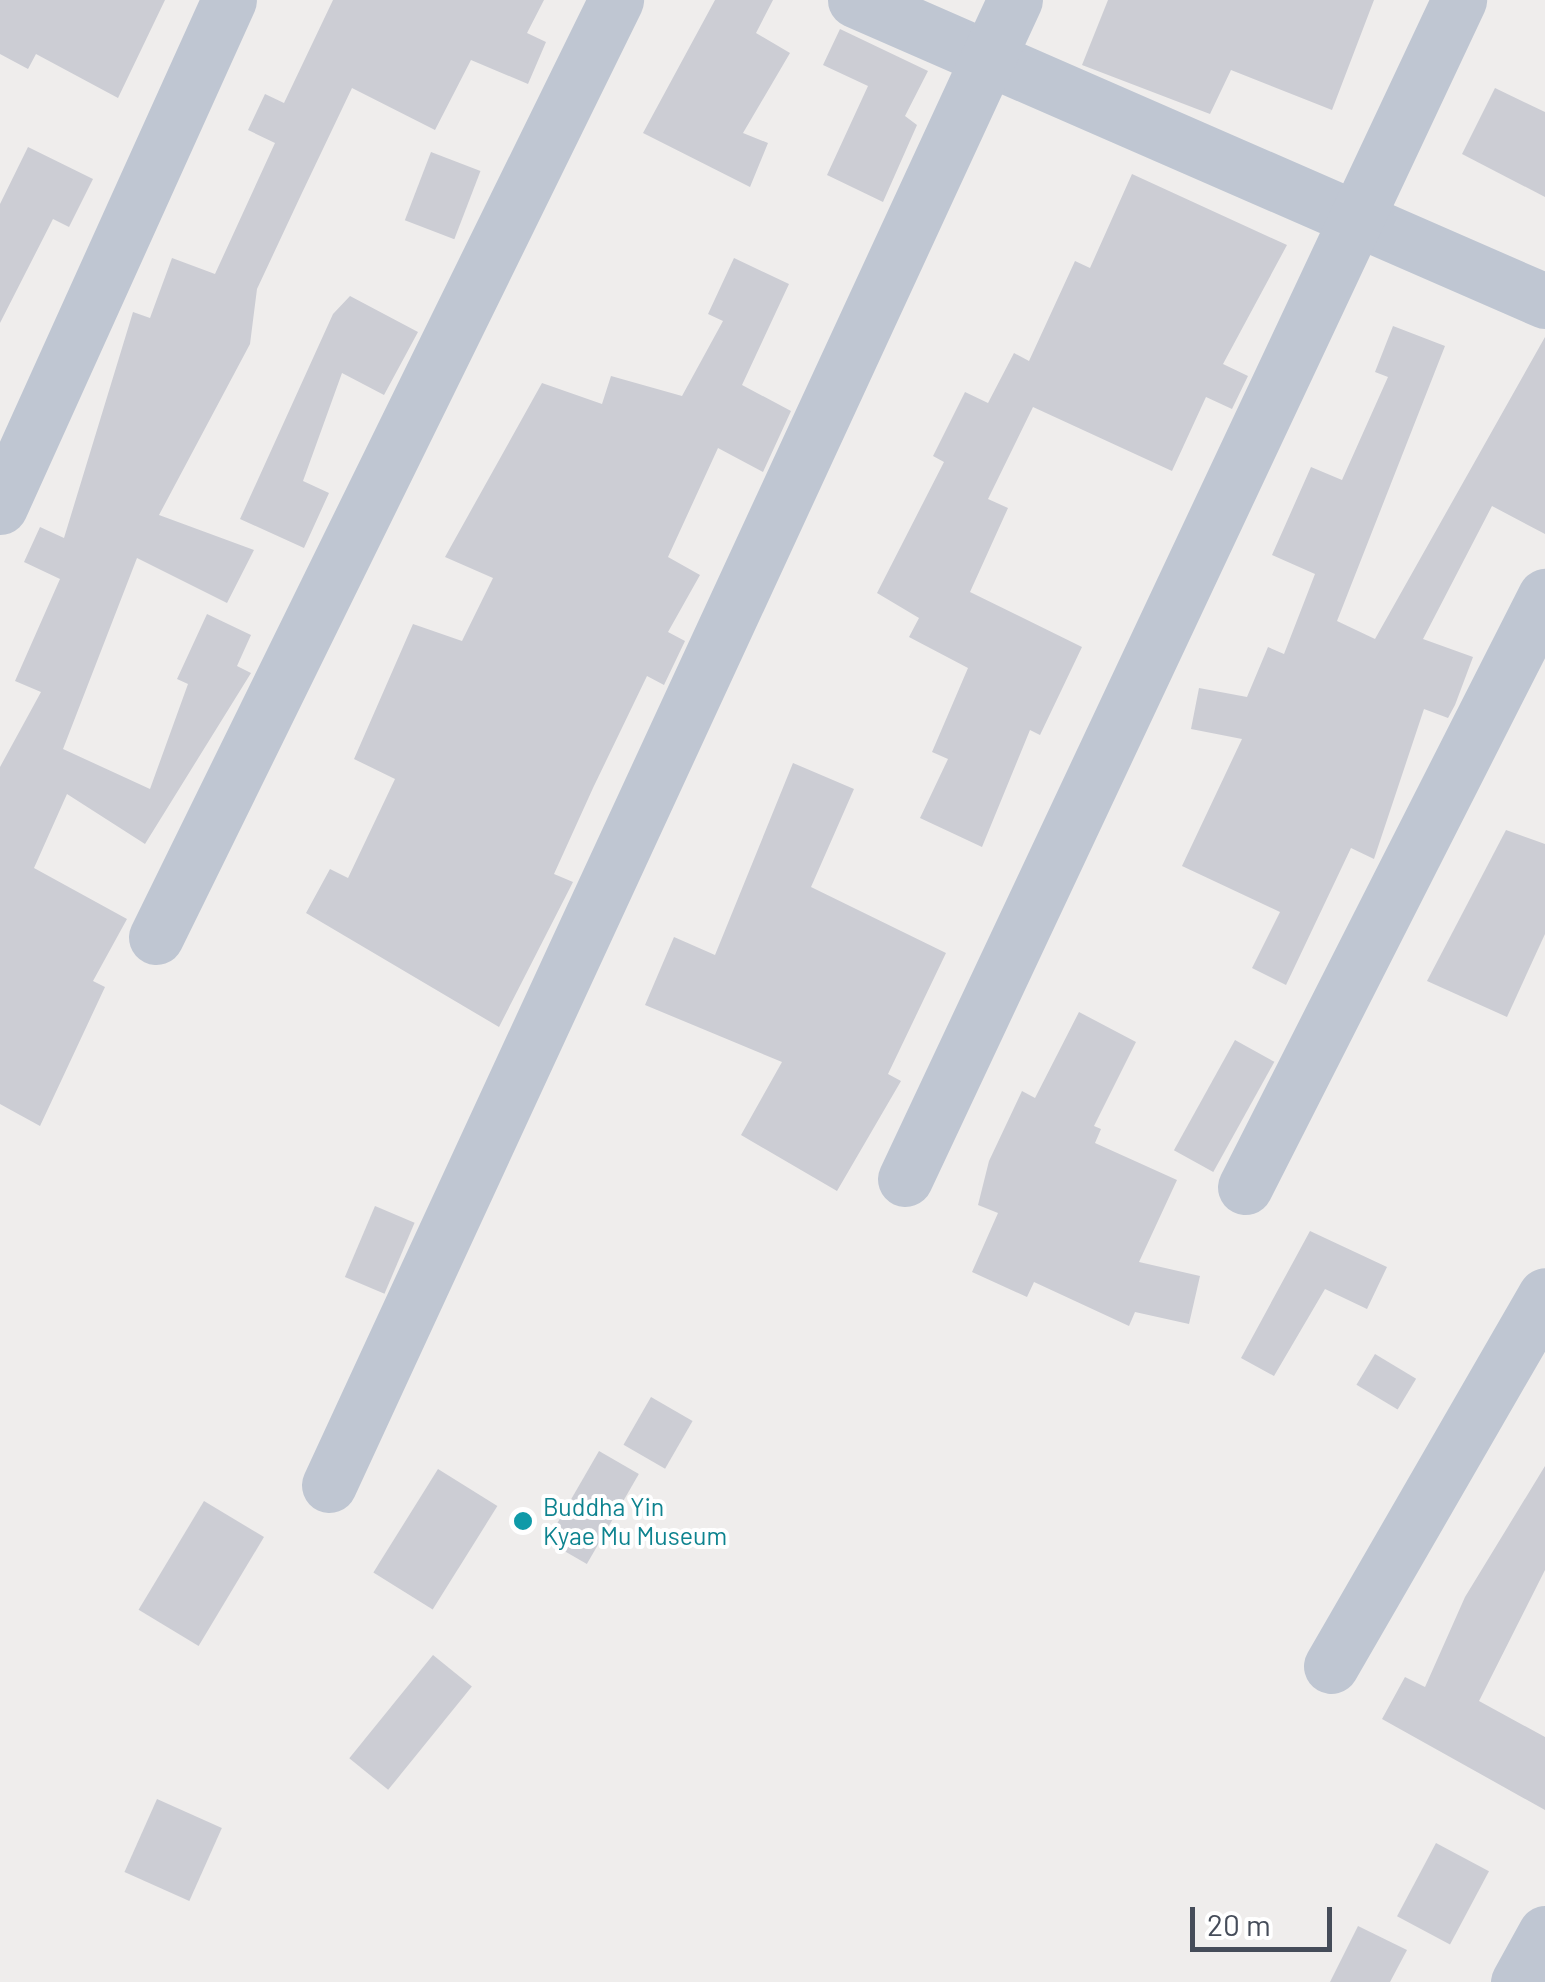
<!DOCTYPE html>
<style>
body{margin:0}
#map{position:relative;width:1545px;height:1982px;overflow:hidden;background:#efedec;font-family:Barlow,sans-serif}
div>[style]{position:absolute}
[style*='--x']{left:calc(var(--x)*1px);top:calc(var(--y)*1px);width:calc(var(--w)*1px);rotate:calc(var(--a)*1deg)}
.building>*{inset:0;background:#cccdd4;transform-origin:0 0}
.street>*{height:55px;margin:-27.5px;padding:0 27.5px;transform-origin:27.5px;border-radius:27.5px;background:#bfc6d2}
.dots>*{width:28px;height:28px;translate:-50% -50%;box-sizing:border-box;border:5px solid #fff;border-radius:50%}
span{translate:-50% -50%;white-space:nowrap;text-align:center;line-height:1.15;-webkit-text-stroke:8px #fff;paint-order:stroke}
.culture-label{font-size:25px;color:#0d838f}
.left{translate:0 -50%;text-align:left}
.scale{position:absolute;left:1190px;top:1907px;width:142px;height:45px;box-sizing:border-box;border:5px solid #454c59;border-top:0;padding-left:12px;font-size:30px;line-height:35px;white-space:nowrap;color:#454c59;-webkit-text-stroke:8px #fff;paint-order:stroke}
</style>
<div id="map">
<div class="building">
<i style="clip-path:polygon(0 0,165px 0,118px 98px,36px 54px,28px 69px,0 54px)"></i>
<i style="clip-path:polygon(333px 0,544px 0,527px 33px,546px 42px,528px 84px,471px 60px,435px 130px,352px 88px,301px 195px,257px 289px,250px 344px,159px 515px,254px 550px,227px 603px,137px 558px,63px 749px,150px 789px,188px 684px,177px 679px,207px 614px,251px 635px,237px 666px,251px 673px,145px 844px,67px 794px,34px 868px,127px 919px,93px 981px,105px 987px,40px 1126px,0 1104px,0 767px,41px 692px,15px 681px,60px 579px,24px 562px,40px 527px,64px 538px,133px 312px,150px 318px,172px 258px,215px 274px,275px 143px,248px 130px,265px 94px,284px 103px)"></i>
<i style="clip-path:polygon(715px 0,773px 0,756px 33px,790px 53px,743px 133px,768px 143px,750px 187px,643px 133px)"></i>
<i style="clip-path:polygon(1108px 0,1374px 0,1332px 110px,1231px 70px,1210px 114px,1082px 65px)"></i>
<i style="clip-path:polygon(840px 29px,928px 71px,905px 116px,917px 125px,883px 202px,827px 175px,868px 86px,823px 65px)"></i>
<i style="clip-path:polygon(1495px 88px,1545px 112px,1545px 197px,1462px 154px)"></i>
<i style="clip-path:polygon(28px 147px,93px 179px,69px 227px,53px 219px,0 323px,0 204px)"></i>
<i style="left:431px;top:152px;width:53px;height:73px;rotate:21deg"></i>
<i style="clip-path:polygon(1132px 174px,1287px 245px,1223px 364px,1248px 376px,1232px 409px,1206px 397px,1172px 471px,1033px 407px,988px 499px,1008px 508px,970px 592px,1082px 647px,1040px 735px,1030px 730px,982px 847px,920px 818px,948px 759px,932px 752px,968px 668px,909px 637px,919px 618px,877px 593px,944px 462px,933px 456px,965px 392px,988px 403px,1014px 353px,1029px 361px,1075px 261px,1090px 268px)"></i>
<i style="clip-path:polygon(734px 258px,789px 284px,742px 385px,791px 411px,763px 472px,718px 448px,668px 557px,700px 575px,668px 632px,685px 641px,664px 685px,647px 676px,593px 788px,554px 874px,573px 882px,499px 1027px,306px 913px,330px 869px,348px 878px,395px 779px,354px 759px,413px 624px,462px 641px,493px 578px,445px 557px,542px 383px,602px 404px,611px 376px,682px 396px,723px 321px,708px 314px)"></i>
<i style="clip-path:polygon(350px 296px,418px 332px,384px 395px,342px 373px,303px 481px,329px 493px,304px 548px,240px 519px,333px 314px)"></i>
<i style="clip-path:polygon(1393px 326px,1445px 346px,1337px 621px,1375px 639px,1545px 337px,1545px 534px,1492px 506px,1423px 639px,1473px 657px,1455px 705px,1448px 718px,1424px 709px,1374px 859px,1351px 848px,1286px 985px,1252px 968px,1280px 912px,1182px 866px,1242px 739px,1191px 729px,1199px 688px,1247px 697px,1268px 647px,1284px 654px,1315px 574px,1272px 555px,1311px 467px,1342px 480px,1388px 377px,1375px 372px)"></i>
<i style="clip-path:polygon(793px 763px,854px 789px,811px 887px,946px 953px,888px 1074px,901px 1081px,837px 1191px,741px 1135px,782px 1062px,645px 1005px,674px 937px,715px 955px)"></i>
<i style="clip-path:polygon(1506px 830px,1545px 844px,1545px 934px,1507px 1017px,1427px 981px)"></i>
<i style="clip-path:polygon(1079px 1012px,1136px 1042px,1094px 1126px,1101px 1129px,1095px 1143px,1177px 1180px,1139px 1262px,1200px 1276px,1189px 1324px,1135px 1312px,1129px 1326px,1034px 1282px,1027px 1297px,972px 1272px,998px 1213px,978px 1205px,989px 1161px,1022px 1091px,1035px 1098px)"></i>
<i style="left:1235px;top:1040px;width:45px;height:126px;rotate:29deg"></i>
<i style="left:375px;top:1206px;width:43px;height:77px;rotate:23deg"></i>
<i style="clip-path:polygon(1310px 1231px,1387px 1267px,1367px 1309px,1325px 1289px,1274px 1376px,1241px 1358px)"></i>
<i style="left:1375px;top:1354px;width:48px;height:36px;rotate:31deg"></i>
<i style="left:651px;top:1397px;width:48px;height:55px;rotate:30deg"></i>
<i style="left:599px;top:1451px;width:46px;height:104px;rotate:30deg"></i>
<i style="clip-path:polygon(1545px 1466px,1545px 1570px,1479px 1701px,1545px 1737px,1545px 1810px,1382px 1719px,1405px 1677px,1425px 1687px,1465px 1597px)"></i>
<i style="left:438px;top:1469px;width:70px;height:122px;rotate:32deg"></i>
<i style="left:204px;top:1501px;width:70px;height:127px;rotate:31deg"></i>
<i style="left:433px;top:1655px;width:50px;height:133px;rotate:39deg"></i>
<i style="left:157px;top:1799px;width:71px;height:80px;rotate:24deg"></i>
<i style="left:1436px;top:1843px;width:60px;height:83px;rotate:28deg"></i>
<i style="clip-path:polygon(1358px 1926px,1407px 1950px,1390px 1982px,1330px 1982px)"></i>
</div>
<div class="street">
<i style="--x:855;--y:0;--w:753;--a:23.57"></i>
<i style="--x:0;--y:507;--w:556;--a:-65.69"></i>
<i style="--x:156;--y:937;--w:1044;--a:-63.85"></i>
<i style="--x:905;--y:1179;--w:1303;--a:-64.83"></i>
<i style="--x:1245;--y:1187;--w:663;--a:-63.09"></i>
<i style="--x:329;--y:1485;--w:1636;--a:-65.21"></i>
<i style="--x:1331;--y:1666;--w:428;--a:-60"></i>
<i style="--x:1518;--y:1982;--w:56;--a:-61.1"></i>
</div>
<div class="dots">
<i style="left:523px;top:1521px;background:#0f9aa8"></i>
</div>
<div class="culture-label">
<span class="left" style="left:543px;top:1521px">Buddha Yin<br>Kyae Mu Museum</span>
</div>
<div class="scale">20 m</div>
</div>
